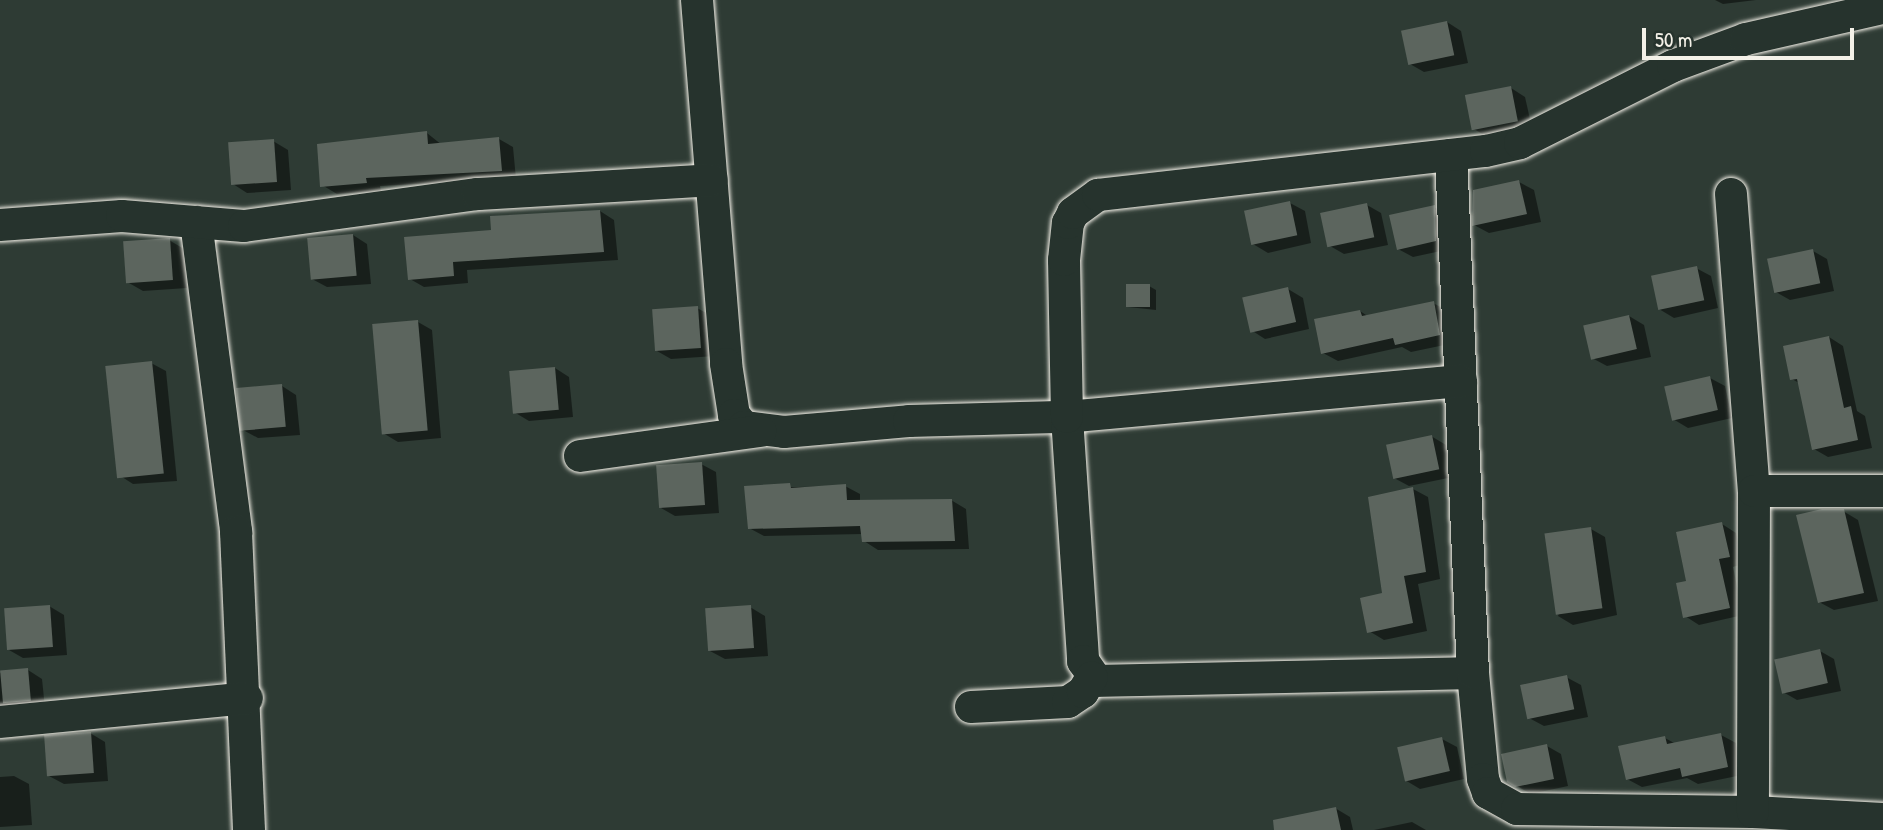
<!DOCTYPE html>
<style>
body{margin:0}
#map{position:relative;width:1883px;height:830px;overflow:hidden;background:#2e3b34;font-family:"Patrick Hand",sans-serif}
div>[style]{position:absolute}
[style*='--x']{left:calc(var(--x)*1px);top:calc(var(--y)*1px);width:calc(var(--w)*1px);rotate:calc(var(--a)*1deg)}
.shadow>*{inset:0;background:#0007}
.building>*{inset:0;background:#5c655e;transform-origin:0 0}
.roads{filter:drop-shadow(0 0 2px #f4f1e8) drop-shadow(0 0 2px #f4f1e8)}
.street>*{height:32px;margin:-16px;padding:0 16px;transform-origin:16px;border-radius:16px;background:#26332d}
span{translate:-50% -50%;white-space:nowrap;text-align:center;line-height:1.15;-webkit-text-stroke:5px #26332d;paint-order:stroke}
.scale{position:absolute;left:1642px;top:28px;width:212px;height:32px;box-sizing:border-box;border:4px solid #f4f1e8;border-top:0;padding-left:9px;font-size:21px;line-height:24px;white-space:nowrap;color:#f4f1e8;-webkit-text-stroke:5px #26332d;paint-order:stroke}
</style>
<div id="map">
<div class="shadow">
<i style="clip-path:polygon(1715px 0,1756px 0,1723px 4px)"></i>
<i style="clip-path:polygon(1447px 22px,1461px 31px,1468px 63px,1424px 72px,1410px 64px)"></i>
<i style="clip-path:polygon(1511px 88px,1525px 97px,1532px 128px,1489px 138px,1474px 129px)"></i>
<i style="clip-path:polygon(427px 133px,442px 145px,499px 139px,513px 147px,516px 179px,380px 186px,381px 191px,337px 194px,322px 185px)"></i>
<i style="clip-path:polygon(273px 141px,288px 150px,291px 190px,247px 193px,233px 184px)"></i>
<i style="clip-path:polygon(1519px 182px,1534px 190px,1541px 222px,1489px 233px,1474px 225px)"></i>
<i style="clip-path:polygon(1290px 203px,1305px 211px,1311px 243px,1268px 253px,1253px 244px)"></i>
<i style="clip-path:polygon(1367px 205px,1381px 213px,1388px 245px,1344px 254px,1330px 246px)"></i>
<i style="clip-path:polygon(1434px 207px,1449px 216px,1450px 249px,1413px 257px,1398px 249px)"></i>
<i style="clip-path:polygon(600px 211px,614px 220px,618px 260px,467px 270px,468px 283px,424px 287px,410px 279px,493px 231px)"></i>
<i style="clip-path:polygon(353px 235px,367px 244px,371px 284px,327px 287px,312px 279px)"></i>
<i style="clip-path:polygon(169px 240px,184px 249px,187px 288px,143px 291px,129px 283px)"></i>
<i style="clip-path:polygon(1813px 251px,1827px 259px,1834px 291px,1790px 300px,1776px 292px)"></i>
<i style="clip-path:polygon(1696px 268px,1711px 276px,1718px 308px,1674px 318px,1659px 309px)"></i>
<i style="clip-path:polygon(1149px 286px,1156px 290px,1156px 310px,1128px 307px)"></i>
<i style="clip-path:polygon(1288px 289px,1303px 298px,1309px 329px,1265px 339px,1251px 330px)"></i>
<i style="clip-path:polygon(1433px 303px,1448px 311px,1454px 343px,1411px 352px,1402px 347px,1338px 361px,1323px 353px,1360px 311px,1369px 317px)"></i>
<i style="clip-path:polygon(697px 308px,712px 316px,715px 356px,671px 359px,657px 351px)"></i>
<i style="clip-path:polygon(1629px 316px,1644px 325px,1651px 357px,1607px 366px,1592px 358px)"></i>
<i style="clip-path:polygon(418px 322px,432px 330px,441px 438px,398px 442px,383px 433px)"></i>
<i style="clip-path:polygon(1829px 337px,1843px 346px,1857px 411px,1865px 416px,1872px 448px,1828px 457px,1814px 449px,1799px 383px,1792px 379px)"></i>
<i style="clip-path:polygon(151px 363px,166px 371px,177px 481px,133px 484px,119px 475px)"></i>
<i style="clip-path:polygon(555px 368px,569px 377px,573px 417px,529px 421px,514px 412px)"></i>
<i style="clip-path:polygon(1710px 378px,1725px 386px,1732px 418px,1688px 428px,1673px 419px)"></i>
<i style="clip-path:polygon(282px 386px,296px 395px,300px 435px,258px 438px,243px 430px)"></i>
<i style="clip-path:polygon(1431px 436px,1446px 445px,1453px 477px,1409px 486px,1394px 478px)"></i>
<i style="clip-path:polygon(701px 464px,716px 472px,719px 513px,675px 516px,661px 508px)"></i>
<i style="clip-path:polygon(845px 486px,860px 494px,860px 502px,951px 500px,966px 509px,969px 549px,878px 550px,864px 541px,863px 534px,764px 536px,749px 528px,746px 488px)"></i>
<i style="clip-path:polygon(1413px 489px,1428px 497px,1440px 579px,1418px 584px,1427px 631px,1384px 640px,1369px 631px,1384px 595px)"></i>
<i style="clip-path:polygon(1843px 511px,1858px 520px,1878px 601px,1834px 610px,1819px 602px)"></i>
<i style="clip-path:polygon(1722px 524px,1736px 533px,1743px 564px,1733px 567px,1743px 615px,1699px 625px,1685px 616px)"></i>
<i style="clip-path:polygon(1591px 529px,1605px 537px,1617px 615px,1573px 625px,1558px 616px)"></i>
<i style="clip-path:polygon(49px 606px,64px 615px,67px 655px,23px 658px,9px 650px)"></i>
<i style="clip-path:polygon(750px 607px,765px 616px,768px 656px,725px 659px,710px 651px)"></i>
<i style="clip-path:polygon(1820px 651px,1834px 659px,1841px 691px,1797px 700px,1783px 692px)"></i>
<i style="clip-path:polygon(28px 670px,42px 679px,45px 708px,0 719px,0 673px)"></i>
<i style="clip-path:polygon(1566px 677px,1581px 685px,1588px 717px,1544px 726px,1529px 718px)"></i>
<i style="clip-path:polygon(90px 733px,105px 742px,108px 781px,64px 784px,49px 776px)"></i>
<i style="clip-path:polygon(1721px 735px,1736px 743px,1742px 775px,1698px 784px,1687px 778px,1642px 787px,1627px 779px,1665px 738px,1676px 744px)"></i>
<i style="clip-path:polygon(1442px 739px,1457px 747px,1464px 779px,1420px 789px,1405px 780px)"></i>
<i style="clip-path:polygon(1547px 746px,1561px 754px,1568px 786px,1531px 794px,1508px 781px)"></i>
<i style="clip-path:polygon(14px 776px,29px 784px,32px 825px,0 827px,0 777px)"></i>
<i style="clip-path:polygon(1335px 808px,1350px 817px,1353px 830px,1294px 830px)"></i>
<i style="clip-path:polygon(1412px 822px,1426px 830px,1374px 830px)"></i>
</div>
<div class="building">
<i style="left:1447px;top:21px;width:35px;height:47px;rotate:78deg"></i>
<i style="left:1511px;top:86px;width:36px;height:47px;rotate:79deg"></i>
<i style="clip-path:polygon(427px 131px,428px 144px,499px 137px,502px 171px,366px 178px,367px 183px,320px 187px,317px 144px)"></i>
<i style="left:274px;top:139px;width:43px;height:46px;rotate:86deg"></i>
<i style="clip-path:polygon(1519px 180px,1527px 214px,1472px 226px,1473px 190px)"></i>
<i style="left:1290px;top:201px;width:35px;height:47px;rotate:78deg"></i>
<i style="left:1367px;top:203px;width:35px;height:48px;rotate:78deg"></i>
<i style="clip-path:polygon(1435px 205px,1436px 241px,1397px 250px,1389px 215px)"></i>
<i style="clip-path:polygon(600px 210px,604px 252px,453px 262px,454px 276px,408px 280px,404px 237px,491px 230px,490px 216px)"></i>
<i style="left:353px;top:234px;width:42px;height:46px;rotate:85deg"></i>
<i style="left:170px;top:238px;width:42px;height:47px;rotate:86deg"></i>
<i style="left:1813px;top:249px;width:35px;height:47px;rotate:78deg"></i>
<i style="left:1697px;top:266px;width:35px;height:47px;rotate:78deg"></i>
<i style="left:1150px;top:284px;width:23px;height:24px;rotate:90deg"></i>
<i style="left:1288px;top:287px;width:36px;height:47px;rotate:77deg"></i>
<i style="clip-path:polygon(1434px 301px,1440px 335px,1395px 345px,1393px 338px,1321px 354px,1314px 319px,1360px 310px,1362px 316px)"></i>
<i style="left:698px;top:306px;width:42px;height:46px;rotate:86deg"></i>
<i style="left:1629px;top:315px;width:35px;height:47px;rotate:77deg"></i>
<i style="left:418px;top:320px;width:111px;height:46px;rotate:85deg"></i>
<i style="clip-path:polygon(1829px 336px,1844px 408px,1851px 406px,1858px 440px,1812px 450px,1797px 379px,1790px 380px,1783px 346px)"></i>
<i style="left:152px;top:361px;width:113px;height:47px;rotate:84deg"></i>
<i style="left:555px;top:367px;width:43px;height:46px;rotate:85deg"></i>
<i style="left:1710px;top:376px;width:35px;height:47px;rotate:77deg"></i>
<i style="left:282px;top:384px;width:43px;height:46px;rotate:85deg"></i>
<i style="left:1432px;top:435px;width:35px;height:47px;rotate:78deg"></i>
<i style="left:702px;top:462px;width:43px;height:46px;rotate:86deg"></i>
<i style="clip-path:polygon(790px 483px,791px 488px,846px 484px,847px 500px,952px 499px,955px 541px,862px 542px,860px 526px,748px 529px,744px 486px)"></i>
<i style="clip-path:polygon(1413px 487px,1426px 572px,1404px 576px,1413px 623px,1367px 633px,1360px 598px,1382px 593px,1368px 497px)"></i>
<i style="clip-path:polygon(1822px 509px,1844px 509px,1864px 593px,1818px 603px,1796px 515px)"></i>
<i style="clip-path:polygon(1722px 522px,1730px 557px,1719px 559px,1730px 608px,1683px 618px,1676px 583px,1686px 581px,1676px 532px)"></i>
<i style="left:1591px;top:527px;width:82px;height:47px;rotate:82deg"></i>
<i style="left:50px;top:605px;width:42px;height:46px;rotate:86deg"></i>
<i style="left:751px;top:605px;width:43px;height:46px;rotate:86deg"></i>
<i style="left:1820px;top:649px;width:35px;height:47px;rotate:77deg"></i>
<i style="left:28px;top:668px;width:33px;height:28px;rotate:85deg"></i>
<i style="left:1567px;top:675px;width:35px;height:48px;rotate:78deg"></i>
<i style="left:91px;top:732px;width:41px;height:47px;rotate:86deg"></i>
<i style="clip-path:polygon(1721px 733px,1728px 767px,1682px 777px,1680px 768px,1626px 780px,1618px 746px,1665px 736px,1667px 744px)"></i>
<i style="left:1442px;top:737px;width:35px;height:46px;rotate:77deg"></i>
<i style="clip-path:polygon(1547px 744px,1554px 779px,1515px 787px,1507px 782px,1501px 754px)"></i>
<i style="clip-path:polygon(1336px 807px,1341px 830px,1274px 830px,1273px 820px)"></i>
</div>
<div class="roads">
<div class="street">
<i style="--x:697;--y:0;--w:365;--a:85.4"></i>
<i style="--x:726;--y:364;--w:52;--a:81.1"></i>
<i style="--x:734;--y:415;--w:16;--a:50"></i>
<i style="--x:744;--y:427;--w:40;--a:7.1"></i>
<i style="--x:784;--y:432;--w:125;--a:-5"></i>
<i style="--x:909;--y:421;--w:158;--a:-1.5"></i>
<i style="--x:1067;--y:417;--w:245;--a:86.2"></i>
<i style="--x:1083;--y:661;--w:24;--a:55"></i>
<i style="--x:1097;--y:681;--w:376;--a:-1.2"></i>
<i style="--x:1473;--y:673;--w:106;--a:84.6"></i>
<i style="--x:1483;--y:779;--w:15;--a:70"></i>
<i style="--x:1488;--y:793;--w:33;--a:29"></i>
<i style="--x:1517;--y:809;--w:236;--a:0.7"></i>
<i style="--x:1753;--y:812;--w:130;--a:3.1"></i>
<i style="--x:1451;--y:155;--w:518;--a:87.57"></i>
<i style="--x:1731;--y:194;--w:298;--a:85.6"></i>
<i style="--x:1754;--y:491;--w:321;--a:90.2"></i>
<i style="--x:196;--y:222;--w:313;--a:82.6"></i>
<i style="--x:236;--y:532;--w:298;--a:87.5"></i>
<i style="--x:0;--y:225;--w:122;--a:-4.2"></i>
<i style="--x:122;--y:216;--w:122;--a:4.7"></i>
<i style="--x:244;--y:226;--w:236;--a:-7.8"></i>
<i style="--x:478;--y:194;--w:234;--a:-3.4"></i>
<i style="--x:1461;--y:381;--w:396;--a:174.8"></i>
<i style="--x:1067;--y:417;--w:157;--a:-91.1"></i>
<i style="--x:1064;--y:260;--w:37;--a:-84"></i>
<i style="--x:1068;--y:223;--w:11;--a:-63"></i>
<i style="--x:1073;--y:213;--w:31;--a:-36"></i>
<i style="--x:1098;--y:195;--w:390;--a:-6.5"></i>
<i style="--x:1486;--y:151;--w:35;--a:-13"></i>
<i style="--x:1520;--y:143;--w:171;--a:-26.7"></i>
<i style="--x:1673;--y:66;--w:78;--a:-20.3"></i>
<i style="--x:1746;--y:39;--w:140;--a:-12.8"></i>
<i style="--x:580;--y:456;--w:182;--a:-7.9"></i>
<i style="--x:1754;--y:491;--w:129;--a:0"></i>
<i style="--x:971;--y:707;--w:97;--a:-3"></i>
<i style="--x:1068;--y:702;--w:18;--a:-34"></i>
<i style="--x:1083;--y:692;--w:17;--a:-59"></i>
<i style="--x:0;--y:722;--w:248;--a:-5.5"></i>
</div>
</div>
<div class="scale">50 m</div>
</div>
